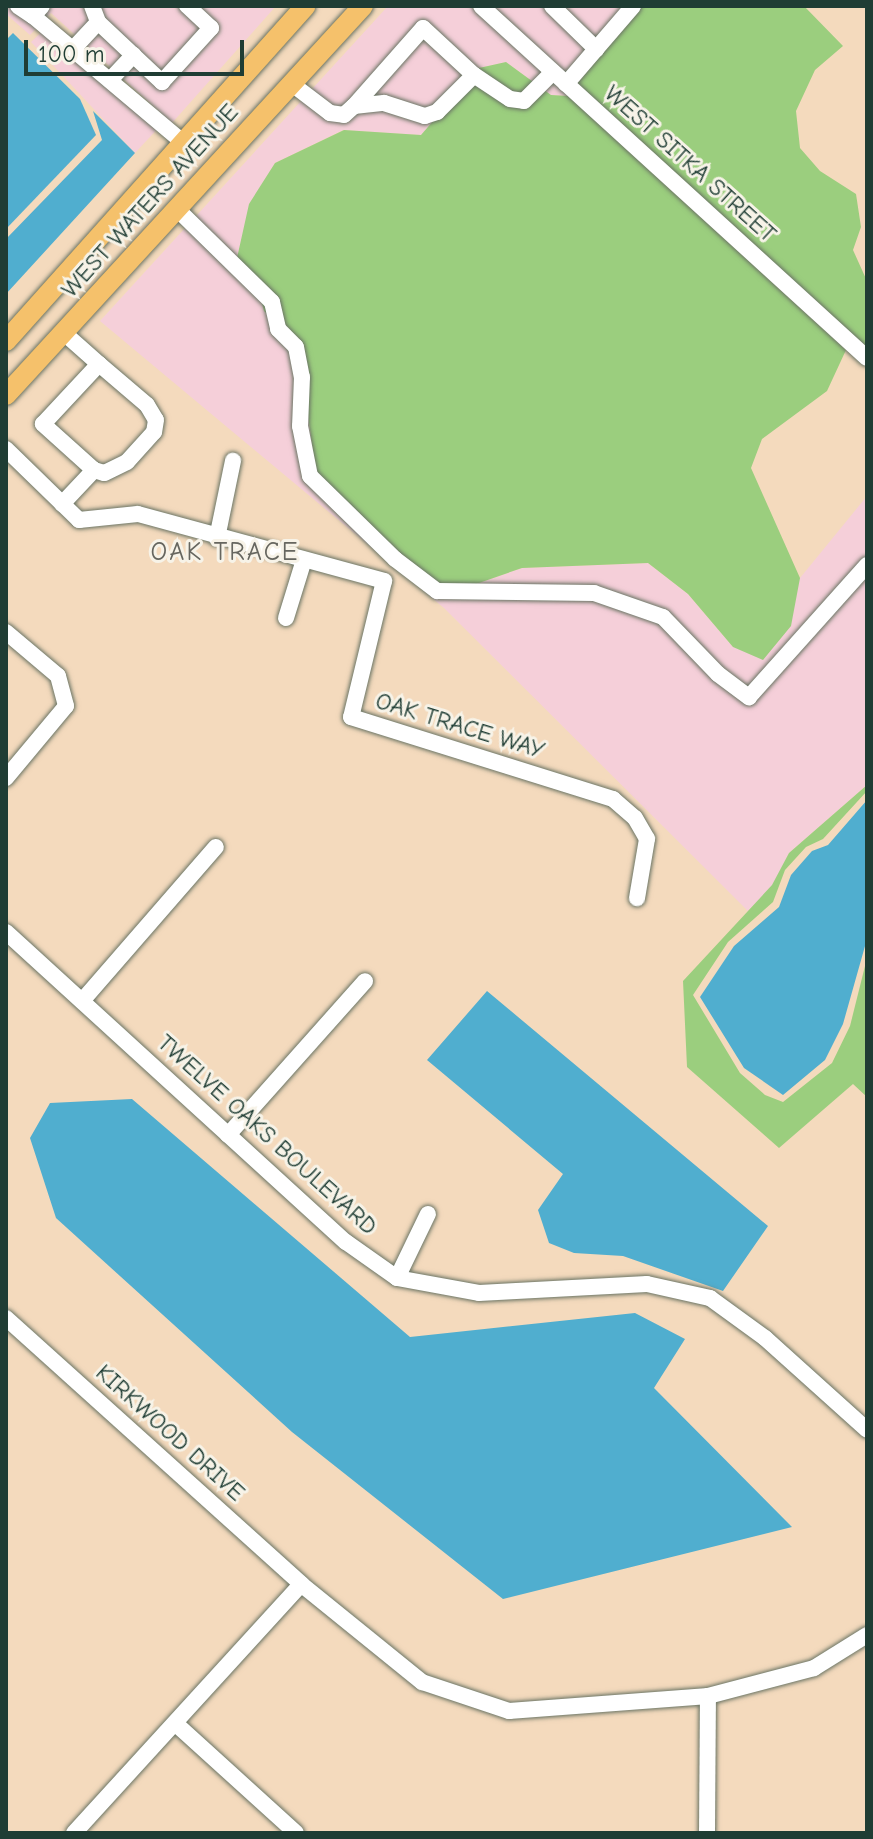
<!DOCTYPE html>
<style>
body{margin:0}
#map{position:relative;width:873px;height:1839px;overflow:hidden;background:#f4dabd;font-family:"Comic Neue",sans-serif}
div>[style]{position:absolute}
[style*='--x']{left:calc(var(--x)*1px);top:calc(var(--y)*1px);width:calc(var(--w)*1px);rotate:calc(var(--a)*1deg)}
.built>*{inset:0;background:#f5cfd9}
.green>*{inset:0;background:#9bce7e}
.water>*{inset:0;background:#50aecf}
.roads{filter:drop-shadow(0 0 2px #6a7464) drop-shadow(0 0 2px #6a7464)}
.minor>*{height:16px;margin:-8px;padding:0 8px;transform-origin:8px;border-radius:8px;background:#fff}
.major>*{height:20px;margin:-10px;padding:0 10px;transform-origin:10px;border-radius:10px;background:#f5c16b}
span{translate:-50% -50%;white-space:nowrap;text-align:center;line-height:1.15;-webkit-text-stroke:6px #f7f3e8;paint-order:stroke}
.street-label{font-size:24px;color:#1f3d34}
.neighbourhood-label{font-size:26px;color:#66665f;letter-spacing:2px}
.frame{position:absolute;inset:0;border:8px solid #1f3d34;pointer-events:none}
.scale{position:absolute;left:24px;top:40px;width:220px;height:36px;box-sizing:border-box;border:4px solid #1f3d34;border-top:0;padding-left:10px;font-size:24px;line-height:28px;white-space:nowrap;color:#1f3d34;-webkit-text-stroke:6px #f7f3e8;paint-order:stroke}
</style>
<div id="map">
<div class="built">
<i style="clip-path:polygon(6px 6px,276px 6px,172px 123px,51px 13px,30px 35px,6px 14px)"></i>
<i style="clip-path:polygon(388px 6px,470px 6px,568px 96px,551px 95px,506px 62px,479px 68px,421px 135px,343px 130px,275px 163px,249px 205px,298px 342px,318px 488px,450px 593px,522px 568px,648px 563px,688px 594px,733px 647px,800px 578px,867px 496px,867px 785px,789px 853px,773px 885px,748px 911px,444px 608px,100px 321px)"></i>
<i style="clip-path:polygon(492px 6px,640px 6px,577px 84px)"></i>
<i style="clip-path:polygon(51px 23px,163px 123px,135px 153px,31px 42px)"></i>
</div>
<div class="green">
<i style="clip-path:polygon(640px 6px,804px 6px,843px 46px,815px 70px,796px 111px,800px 148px,820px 171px,856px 194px,861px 227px,853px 250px,867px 281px,867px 349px,577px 84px)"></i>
<i style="clip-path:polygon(506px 62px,551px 95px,568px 96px,846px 350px,827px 391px,762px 439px,751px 468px,800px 578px,791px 626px,763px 660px,733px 647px,688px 594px,648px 563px,522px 568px,450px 593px,318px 488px,298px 342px,264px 311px,256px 280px,237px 258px,249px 204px,275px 163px,344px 130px,421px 135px,479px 68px)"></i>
<i style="clip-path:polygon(867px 785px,867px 791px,823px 839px,806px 847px,785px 870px,773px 902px,728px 942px,693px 995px,740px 1073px,765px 1095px,783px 1102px,832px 1063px,850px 1026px,867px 958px,867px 1097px,853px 1084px,779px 1148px,687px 1067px,683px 981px,772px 885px,789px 853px)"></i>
</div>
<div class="water">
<i style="clip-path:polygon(13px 33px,80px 99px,96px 135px,6px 229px,6px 40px)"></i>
<i style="clip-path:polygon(93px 111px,135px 153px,6px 294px,6px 239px,102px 140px)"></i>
<i style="clip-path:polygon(867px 800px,867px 939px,843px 1024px,825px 1060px,783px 1095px,744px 1068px,700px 997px,734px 946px,779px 907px,791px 875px,812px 851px,828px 845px)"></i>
<i style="clip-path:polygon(487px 991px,768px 1226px,723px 1291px,623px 1256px,574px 1253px,549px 1243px,538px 1210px,563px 1174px,427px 1060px)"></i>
<i style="clip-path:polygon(132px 1099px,410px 1337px,635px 1313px,685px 1339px,654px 1388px,792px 1527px,503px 1599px,292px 1432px,56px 1218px,30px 1138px,50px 1103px)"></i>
</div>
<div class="roads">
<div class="minor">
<i style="--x:18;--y:6;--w:18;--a:34"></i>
<i style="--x:33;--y:16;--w:13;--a:-48"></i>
<i style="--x:92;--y:6;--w:17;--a:69"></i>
<i style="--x:98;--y:22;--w:88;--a:43.2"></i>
<i style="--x:162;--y:82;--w:73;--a:-47.8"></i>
<i style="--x:211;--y:28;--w:33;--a:-137"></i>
<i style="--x:481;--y:6;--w:522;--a:42.36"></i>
<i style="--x:552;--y:6;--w:62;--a:44.3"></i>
<i style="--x:33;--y:16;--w:197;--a:40.1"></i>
<i style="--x:74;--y:48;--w:35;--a:-47"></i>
<i style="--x:111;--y:79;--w:33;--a:-47"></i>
<i style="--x:292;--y:84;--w:48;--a:37.3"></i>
<i style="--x:330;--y:113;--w:14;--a:8"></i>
<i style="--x:344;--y:115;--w:13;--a:-42"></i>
<i style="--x:354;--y:106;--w:30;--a:-6"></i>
<i style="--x:384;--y:103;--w:43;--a:17.6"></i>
<i style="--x:425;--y:116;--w:13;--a:-18"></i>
<i style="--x:437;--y:112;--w:52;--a:-45"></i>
<i style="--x:474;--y:75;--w:43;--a:33.7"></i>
<i style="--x:510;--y:99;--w:14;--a:8"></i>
<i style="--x:524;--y:101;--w:41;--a:-45"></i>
<i style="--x:566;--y:84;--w:103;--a:-49.3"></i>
<i style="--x:354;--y:106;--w:104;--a:-48.5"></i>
<i style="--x:423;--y:28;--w:69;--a:42.7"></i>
<i style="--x:177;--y:209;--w:133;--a:44.4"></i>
<i style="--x:272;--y:302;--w:28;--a:77"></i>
<i style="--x:278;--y:329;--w:25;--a:45"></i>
<i style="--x:296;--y:347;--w:31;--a:79"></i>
<i style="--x:302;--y:377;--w:49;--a:92.3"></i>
<i style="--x:300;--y:426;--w:51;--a:78.7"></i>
<i style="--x:310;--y:476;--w:119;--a:44.3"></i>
<i style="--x:395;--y:559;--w:53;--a:37.3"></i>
<i style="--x:437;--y:591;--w:157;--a:0.7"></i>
<i style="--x:594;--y:593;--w:73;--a:19.2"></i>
<i style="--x:663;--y:617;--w:79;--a:46"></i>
<i style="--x:718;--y:674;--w:39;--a:37"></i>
<i style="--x:749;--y:697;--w:177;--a:-48.2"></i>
<i style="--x:64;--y:333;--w:47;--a:41.5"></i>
<i style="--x:99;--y:364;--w:63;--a:40.5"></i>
<i style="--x:147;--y:405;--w:17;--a:59"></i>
<i style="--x:156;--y:420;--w:12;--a:99"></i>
<i style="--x:154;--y:432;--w:40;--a:132"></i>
<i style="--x:127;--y:462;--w:25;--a:154"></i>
<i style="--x:104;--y:473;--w:10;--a:-163"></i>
<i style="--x:94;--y:470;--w:69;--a:-138"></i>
<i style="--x:43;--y:424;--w:82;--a:-47"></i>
<i style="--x:6;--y:449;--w:102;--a:44.2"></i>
<i style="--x:79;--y:520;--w:59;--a:-5.8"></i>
<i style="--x:138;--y:514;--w:255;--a:15.2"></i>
<i style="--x:384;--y:581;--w:140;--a:103.6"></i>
<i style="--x:351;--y:717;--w:275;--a:17.4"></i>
<i style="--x:613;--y:799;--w:29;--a:41"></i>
<i style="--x:635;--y:818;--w:24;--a:60"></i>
<i style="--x:647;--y:839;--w:60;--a:99.6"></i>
<i style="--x:62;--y:504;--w:47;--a:-46.7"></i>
<i style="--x:217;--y:538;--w:79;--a:-78.3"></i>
<i style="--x:286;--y:618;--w:61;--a:-72.8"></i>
<i style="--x:6;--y:632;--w:68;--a:40.2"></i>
<i style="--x:58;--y:676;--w:31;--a:75"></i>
<i style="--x:66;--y:706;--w:94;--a:129.8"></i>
<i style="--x:6;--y:932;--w:460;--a:42.4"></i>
<i style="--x:346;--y:1242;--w:62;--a:35.2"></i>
<i style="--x:397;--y:1278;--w:83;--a:10.4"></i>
<i style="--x:479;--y:1293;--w:168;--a:-3.1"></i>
<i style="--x:647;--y:1284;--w:65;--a:12.5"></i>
<i style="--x:710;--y:1298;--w:68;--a:36"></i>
<i style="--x:765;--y:1338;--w:137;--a:42"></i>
<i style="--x:82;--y:1001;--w:204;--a:-49"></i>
<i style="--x:228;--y:1135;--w:206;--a:-48.3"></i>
<i style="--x:397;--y:1278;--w:71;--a:-64.2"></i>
<i style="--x:6;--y:1318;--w:397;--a:42"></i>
<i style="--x:301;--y:1584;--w:156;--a:39"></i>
<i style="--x:422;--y:1682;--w:92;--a:18.4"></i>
<i style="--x:509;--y:1711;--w:200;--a:-4.3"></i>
<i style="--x:708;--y:1696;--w:110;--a:-14.8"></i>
<i style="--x:814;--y:1668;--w:62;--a:-31.9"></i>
<i style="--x:176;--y:1724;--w:162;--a:42.2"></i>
<i style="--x:74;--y:1833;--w:337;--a:-47.6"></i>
<i style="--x:707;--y:1833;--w:137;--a:-89.6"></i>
</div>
<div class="major">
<i style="--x:6;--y:341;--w:449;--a:-48.2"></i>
<i style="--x:6;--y:395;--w:528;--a:-47.46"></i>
</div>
</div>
<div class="street-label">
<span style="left:690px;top:164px;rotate:42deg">WEST SITKA STREET</span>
<span style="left:150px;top:201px;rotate:-48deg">WEST WATERS AVENUE</span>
<span style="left:460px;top:726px;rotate:17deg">OAK TRACE WAY</span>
<span style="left:267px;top:1135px;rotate:42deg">TWELVE OAKS BOULEVARD</span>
<span style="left:170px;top:1433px;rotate:42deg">KIRKWOOD DRIVE</span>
</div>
<div class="neighbourhood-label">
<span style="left:225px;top:553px">OAK TRACE</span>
</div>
<div class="frame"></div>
<div class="scale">100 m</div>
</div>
